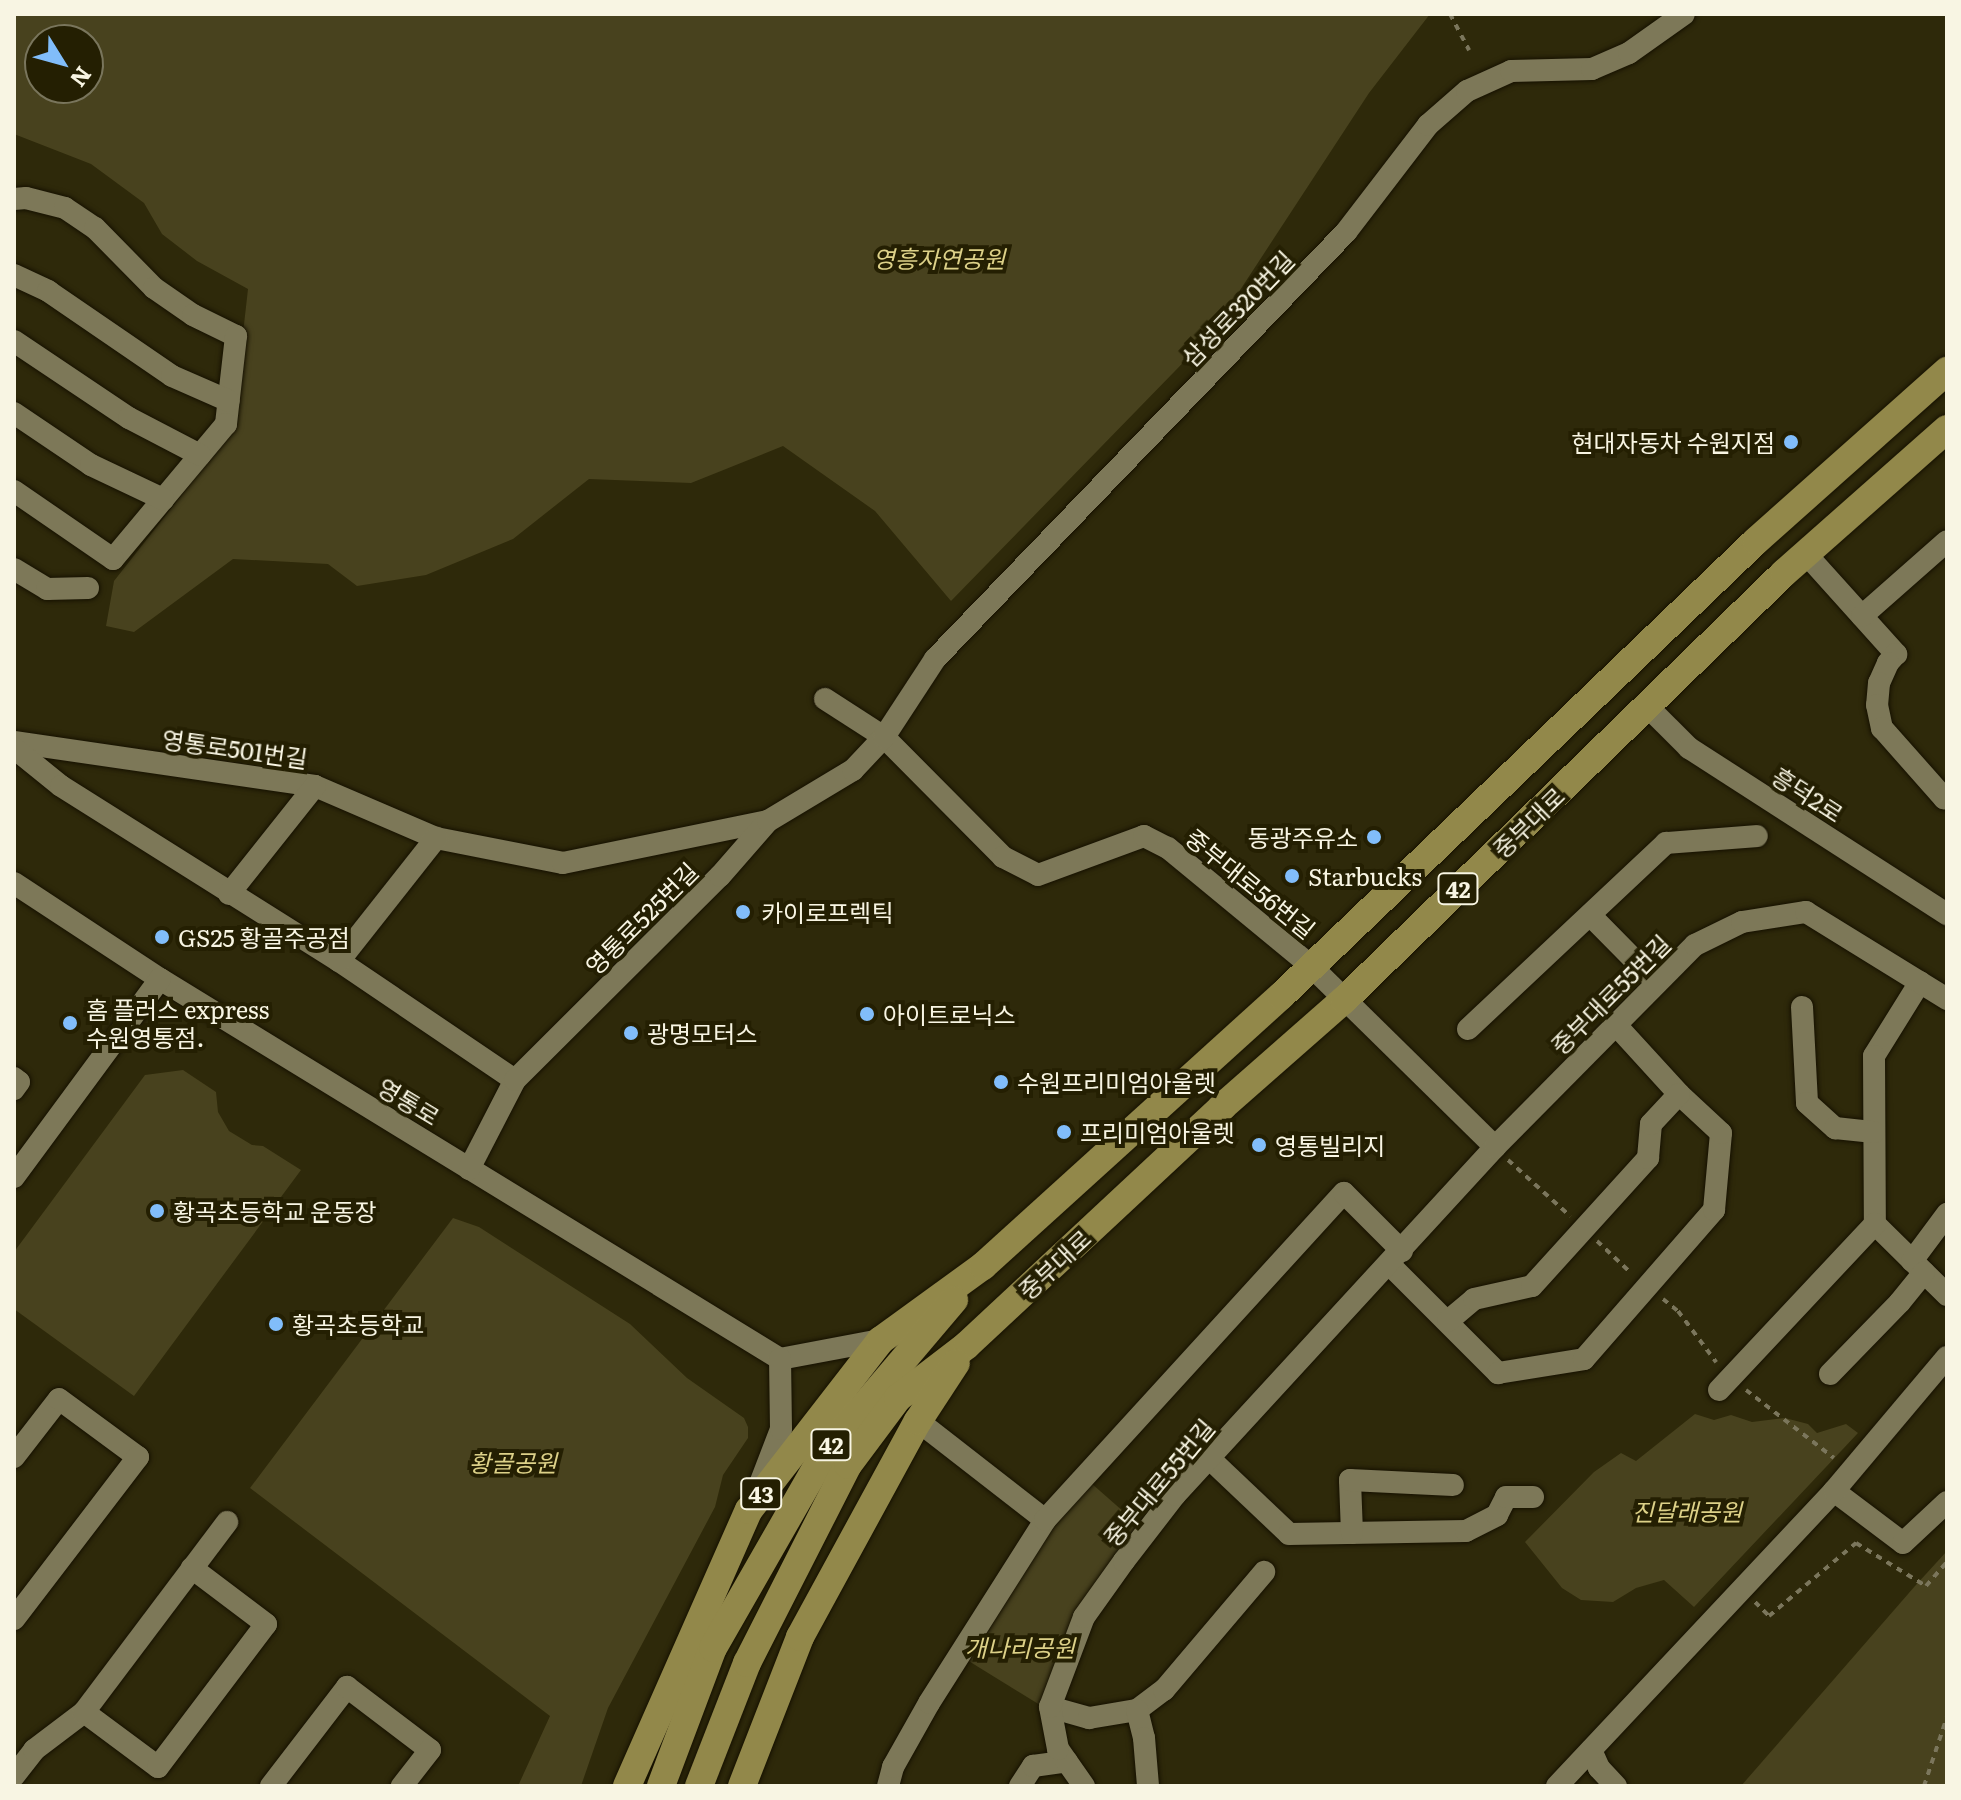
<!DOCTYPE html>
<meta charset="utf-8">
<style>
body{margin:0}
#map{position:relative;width:1961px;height:1800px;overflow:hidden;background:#2e290a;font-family:Literata,"Noto Sans KR",serif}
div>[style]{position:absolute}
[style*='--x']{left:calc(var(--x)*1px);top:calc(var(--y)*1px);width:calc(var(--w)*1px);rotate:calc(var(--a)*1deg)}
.green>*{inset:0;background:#48421e}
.path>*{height:4px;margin-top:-2px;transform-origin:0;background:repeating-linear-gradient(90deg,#7b765c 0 6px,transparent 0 12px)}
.roads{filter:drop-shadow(0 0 2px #161100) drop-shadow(0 0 2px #161100)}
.minor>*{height:22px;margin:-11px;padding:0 11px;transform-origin:11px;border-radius:11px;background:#7d7858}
.major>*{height:28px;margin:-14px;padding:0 14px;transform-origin:14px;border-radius:14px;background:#92884a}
.dots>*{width:22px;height:22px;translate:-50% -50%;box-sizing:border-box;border:4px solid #241f02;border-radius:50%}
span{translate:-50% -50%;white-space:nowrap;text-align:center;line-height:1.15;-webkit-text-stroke:8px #241f02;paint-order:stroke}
.shield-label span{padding:2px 6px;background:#241f02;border:2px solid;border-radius:6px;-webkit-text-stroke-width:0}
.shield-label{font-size:22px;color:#f8f5e3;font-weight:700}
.park-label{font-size:24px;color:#ddd188;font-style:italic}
.street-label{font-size:24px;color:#f8f5e3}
.poi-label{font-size:24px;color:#f8f5e3}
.right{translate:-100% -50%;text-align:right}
.left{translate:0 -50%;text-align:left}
.frame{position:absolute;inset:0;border:16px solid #f8f5e3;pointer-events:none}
.north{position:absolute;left:24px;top:24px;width:80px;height:80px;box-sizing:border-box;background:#241f02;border:2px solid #79755c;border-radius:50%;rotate:127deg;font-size:22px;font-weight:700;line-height:32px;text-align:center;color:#f8f5e3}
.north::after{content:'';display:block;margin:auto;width:28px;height:36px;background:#81bdfa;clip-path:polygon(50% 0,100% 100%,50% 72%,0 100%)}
</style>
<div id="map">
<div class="green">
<i style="clip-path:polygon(evenodd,14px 14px,1430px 14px,1369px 93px,1212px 333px,951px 601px,875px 511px,783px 446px,691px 483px,589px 479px,513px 539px,426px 575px,357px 586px,328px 564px,233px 559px,134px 632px,106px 626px,114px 581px,232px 431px,248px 289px,197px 261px,162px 234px,144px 203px,91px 164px,14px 134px,14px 14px,40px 40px,88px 40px,88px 88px,40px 88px,40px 40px)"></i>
<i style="clip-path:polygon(183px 1070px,216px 1092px,218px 1112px,229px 1131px,252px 1145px,263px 1146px,301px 1170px,134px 1396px,14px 1309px,14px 1252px,145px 1075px)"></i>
<i style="clip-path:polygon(453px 1218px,479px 1227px,630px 1324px,687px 1378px,744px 1418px,748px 1427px,748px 1438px,723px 1475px,715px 1507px,608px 1708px,581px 1786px,518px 1786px,550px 1716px,250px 1488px)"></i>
<i style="clip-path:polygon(1695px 1414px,1714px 1420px,1731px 1415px,1752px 1422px,1785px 1418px,1808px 1424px,1817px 1433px,1846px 1424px,1858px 1433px,1694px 1607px,1664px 1580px,1636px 1588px,1613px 1602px,1581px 1600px,1562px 1588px,1525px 1542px,1594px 1472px,1621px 1453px,1636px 1461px)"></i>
<i style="clip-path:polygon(1091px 1483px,1141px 1527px,1040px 1705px,967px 1660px,1050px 1524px)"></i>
<i style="clip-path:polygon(1947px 1551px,1947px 1786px,1741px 1786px,1915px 1586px)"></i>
</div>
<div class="path">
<i style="--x:1450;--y:14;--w:41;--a:62.2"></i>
<i style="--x:1508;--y:1160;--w:84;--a:42.1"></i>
<i style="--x:1597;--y:1241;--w:47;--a:43.3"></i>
<i style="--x:1663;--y:1299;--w:19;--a:39"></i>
<i style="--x:1678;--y:1311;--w:64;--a:53.3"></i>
<i style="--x:1746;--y:1390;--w:111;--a:37.7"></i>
<i style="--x:1755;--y:1602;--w:20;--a:45"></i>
<i style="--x:1769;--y:1616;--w:114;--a:-40"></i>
<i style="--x:1856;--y:1543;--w:82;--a:31.6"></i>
<i style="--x:1926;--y:1586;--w:32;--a:-49"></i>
<i style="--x:1924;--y:1786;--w:73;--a:-71.6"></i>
</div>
<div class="roads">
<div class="minor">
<i style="--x:14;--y:199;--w:12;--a:-5"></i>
<i style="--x:26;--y:198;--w:40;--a:14.4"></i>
<i style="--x:65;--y:208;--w:36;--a:34"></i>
<i style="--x:95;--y:228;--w:84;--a:45.5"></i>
<i style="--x:154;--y:288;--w:47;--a:34.7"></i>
<i style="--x:193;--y:315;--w:48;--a:26"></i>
<i style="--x:236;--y:336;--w:89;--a:96.5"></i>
<i style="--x:226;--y:424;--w:176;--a:129.9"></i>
<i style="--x:113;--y:559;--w:120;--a:-145.5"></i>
<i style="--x:14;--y:275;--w:38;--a:25"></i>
<i style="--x:48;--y:291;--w:150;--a:34.4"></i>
<i style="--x:172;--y:376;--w:62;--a:23.7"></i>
<i style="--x:14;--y:341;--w:138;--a:33.8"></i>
<i style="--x:129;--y:418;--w:80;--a:27.5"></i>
<i style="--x:14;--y:413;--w:93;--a:34"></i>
<i style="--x:91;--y:465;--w:80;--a:25.3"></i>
<i style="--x:1806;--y:554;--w:135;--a:48"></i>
<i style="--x:1896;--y:654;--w:12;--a:132"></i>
<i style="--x:1888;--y:663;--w:22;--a:114"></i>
<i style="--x:1879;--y:683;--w:22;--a:95"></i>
<i style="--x:1877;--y:705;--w:24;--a:78"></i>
<i style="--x:1882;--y:728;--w:94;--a:48.5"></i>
<i style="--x:1944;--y:798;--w:4;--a:-34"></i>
<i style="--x:14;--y:569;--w:39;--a:31"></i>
<i style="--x:47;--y:589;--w:41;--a:-1.4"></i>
<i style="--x:1862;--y:616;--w:113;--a:-41.4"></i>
<i style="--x:825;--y:699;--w:70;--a:32.8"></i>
<i style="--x:884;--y:737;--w:169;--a:45.2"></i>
<i style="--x:1003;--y:857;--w:39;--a:27"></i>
<i style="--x:1038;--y:875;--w:113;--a:-20.2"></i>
<i style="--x:1144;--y:836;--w:27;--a:27"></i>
<i style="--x:1168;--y:848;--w:185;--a:39.5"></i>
<i style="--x:1311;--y:966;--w:258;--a:44.5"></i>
<i style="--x:1648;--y:707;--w:58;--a:45"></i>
<i style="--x:1689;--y:748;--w:307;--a:32.8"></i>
<i style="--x:14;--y:742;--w:304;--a:8.3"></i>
<i style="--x:315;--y:786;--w:132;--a:23.3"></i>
<i style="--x:436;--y:838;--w:129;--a:11.1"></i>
<i style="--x:563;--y:863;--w:209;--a:-11.6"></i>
<i style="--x:14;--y:748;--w:60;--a:39"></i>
<i style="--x:61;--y:786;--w:328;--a:32.2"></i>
<i style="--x:339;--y:961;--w:212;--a:34.1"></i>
<i style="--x:14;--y:883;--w:175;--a:33.3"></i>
<i style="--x:160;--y:979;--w:727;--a:31.5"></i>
<i style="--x:780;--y:1359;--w:103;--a:-10.7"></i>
<i style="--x:229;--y:894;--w:138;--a:-51.5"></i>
<i style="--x:1590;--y:915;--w:95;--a:45.4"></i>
<i style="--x:339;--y:961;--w:157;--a:-51.7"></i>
<i style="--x:1920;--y:982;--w:87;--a:121.9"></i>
<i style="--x:1874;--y:1056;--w:168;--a:89.7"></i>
<i style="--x:1875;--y:1224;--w:101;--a:44.6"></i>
<i style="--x:1802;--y:1007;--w:96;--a:87"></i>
<i style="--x:1807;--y:1103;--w:38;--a:42"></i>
<i style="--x:1835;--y:1128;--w:39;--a:6"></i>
<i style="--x:1468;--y:1029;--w:272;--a:-43.2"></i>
<i style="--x:1666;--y:843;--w:91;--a:-4.4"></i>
<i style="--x:14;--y:1078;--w:6;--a:39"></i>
<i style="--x:19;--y:1082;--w:9;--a:126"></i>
<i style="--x:469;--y:1169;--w:100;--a:-62.7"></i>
<i style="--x:515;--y:1080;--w:289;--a:-44.9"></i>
<i style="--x:720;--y:876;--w:73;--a:-48.9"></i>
<i style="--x:768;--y:821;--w:99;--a:-31"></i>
<i style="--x:853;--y:770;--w:45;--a:-46.8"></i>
<i style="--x:884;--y:737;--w:93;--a:-56.8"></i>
<i style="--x:935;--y:659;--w:593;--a:-46.09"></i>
<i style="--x:1346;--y:232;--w:135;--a:-52.5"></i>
<i style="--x:1428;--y:125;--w:52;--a:-41.1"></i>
<i style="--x:1467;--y:91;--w:48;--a:-24.4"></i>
<i style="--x:1511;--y:71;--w:81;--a:-1.4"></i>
<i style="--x:1592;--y:69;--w:40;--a:-23.4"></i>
<i style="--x:1629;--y:53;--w:67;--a:-35.3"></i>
<i style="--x:14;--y:1177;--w:246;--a:-53.6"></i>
<i style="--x:1912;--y:1261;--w:59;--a:-53.3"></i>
<i style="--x:1390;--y:1265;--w:153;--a:45"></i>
<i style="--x:1498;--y:1373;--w:87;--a:-9.2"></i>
<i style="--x:1584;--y:1359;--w:198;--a:-48.9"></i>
<i style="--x:1714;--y:1210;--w:77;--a:-84.8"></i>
<i style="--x:1721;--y:1133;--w:57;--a:-137.1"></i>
<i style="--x:1679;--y:1094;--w:93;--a:-132.4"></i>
<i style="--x:1448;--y:1321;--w:34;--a:-40"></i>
<i style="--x:1474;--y:1299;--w:59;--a:-12.6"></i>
<i style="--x:1532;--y:1286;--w:173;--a:-47.8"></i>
<i style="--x:1648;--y:1158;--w:34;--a:-85"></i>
<i style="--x:1651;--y:1124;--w:41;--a:-47"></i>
<i style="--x:1830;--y:1374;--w:100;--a:-45.8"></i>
<i style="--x:1900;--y:1302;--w:38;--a:-51"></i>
<i style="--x:1719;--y:1390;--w:228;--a:-46.8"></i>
<i style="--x:918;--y:1421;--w:161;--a:37.9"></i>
<i style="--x:14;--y:1457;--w:73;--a:-52.2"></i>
<i style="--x:59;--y:1399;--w:98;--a:36.3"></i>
<i style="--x:138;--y:1457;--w:204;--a:127.4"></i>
<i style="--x:1209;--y:1458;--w:110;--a:43.5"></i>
<i style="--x:1289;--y:1534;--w:177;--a:-1"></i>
<i style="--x:1466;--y:1531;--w:35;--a:-27"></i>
<i style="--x:1497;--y:1515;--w:20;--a:-63"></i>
<i style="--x:1506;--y:1497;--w:27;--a:0"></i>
<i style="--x:758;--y:1489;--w:64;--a:-69"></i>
<i style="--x:781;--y:1429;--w:70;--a:-90.8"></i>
<i style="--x:1834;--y:1491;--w:86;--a:37"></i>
<i style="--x:1903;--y:1543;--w:60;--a:-43"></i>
<i style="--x:1352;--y:1533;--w:53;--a:-92.2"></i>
<i style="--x:1350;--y:1480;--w:103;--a:2.8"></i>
<i style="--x:1050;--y:1707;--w:41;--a:15.8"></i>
<i style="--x:1089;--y:1718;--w:49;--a:-9.5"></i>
<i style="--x:1137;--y:1710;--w:34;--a:-37"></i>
<i style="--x:1164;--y:1690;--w:155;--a:-49.7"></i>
<i style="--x:1137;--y:1710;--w:29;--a:76"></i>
<i style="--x:1144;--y:1738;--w:48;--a:85.2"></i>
<i style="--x:84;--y:1712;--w:92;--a:36.6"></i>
<i style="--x:158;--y:1767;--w:179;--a:-52.9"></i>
<i style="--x:266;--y:1624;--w:93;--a:-142.9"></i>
<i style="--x:1591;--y:1750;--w:20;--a:66"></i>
<i style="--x:1599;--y:1768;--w:25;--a:47"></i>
<i style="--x:14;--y:1776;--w:33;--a:-52"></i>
<i style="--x:34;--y:1750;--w:63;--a:-37.2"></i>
<i style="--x:84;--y:1712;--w:238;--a:-53"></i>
<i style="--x:271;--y:1786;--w:125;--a:-52.5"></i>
<i style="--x:347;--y:1687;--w:104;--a:37.2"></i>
<i style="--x:430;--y:1750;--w:46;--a:127.9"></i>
<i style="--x:888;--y:1786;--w:20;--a:-75"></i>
<i style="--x:893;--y:1767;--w:73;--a:-60.6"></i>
<i style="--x:929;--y:1703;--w:217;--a:-57.6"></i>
<i style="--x:1045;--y:1520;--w:443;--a:-47.6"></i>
<i style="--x:1344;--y:1193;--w:82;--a:45"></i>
<i style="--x:1020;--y:1786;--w:24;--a:-57"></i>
<i style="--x:1033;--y:1766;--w:34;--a:-8"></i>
<i style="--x:1084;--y:1786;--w:45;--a:-125.1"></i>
<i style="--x:1058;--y:1749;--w:43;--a:-100.8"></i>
<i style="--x:1050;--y:1707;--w:96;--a:-69.3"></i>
<i style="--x:1084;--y:1617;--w:69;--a:-54.5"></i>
<i style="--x:1124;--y:1561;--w:83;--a:-52.3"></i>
<i style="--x:1175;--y:1495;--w:473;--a:-47.4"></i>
<i style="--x:1495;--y:1147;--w:284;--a:-45.3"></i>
<i style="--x:1695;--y:945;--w:52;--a:-26.1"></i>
<i style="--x:1742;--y:922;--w:65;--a:-8.9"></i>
<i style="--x:1806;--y:912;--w:166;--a:31.7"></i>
<i style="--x:1557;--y:1786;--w:405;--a:-46.8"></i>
<i style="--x:1834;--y:1491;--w:175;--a:-49.9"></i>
</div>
<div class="major">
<i style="--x:627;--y:1786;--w:302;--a:-66.2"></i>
<i style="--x:749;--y:1510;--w:215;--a:-52.2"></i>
<i style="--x:881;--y:1340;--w:126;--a:-36"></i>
<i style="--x:983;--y:1266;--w:402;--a:-42.2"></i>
<i style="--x:1281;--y:996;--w:658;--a:-43.77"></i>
<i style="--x:1756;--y:541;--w:256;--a:-41.7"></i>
<i style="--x:661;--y:1786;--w:147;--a:-69.4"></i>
<i style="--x:713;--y:1648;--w:227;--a:-60.2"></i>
<i style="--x:826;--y:1451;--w:198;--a:-49.7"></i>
<i style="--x:699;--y:1786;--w:132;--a:-68.7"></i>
<i style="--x:747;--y:1663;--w:222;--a:-63"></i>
<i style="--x:848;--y:1465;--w:84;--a:-53.3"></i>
<i style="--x:898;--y:1398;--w:87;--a:-37.5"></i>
<i style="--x:967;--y:1345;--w:349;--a:-43"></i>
<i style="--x:1222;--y:1107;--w:162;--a:-41.3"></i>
<i style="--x:1344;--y:1000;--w:613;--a:-44.14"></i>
<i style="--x:1784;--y:573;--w:217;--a:-41.5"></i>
<i style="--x:742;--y:1786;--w:160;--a:-68.7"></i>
<i style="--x:800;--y:1637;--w:246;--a:-61.4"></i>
<i style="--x:918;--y:1421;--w:69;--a:-56.8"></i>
</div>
</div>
<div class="dots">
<i style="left:1791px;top:442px;background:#81bdfa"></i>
<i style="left:1374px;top:837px;background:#81bdfa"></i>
<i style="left:1292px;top:876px;background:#81bdfa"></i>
<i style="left:743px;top:912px;background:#81bdfa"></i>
<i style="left:162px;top:937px;background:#81bdfa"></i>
<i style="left:867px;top:1014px;background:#81bdfa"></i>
<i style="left:70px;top:1023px;background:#81bdfa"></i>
<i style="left:631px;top:1033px;background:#81bdfa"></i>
<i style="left:1001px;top:1082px;background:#81bdfa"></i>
<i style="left:1064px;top:1132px;background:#81bdfa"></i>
<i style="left:1259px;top:1145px;background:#81bdfa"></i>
<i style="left:157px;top:1211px;background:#81bdfa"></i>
<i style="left:276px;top:1324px;background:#81bdfa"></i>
</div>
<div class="shield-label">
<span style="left:1458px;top:889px">42</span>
<span style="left:831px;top:1445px">42</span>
<span style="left:761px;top:1494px">43</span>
</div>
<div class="park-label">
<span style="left:939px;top:258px">영흥자연공원</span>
<span style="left:513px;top:1462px">황골공원</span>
<span style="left:1687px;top:1511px">진달래공원</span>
<span style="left:1020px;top:1647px">개나리공원</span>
</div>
<div class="street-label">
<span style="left:1237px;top:308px;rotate:-46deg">삼성로320번길</span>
<span style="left:235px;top:748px;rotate:8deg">영통로501번길</span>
<span style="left:1808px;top:794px;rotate:33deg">흥덕2로</span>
<span style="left:1528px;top:822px;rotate:-44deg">중부대로</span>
<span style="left:1251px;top:883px;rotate:39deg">중부대로56번길</span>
<span style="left:641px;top:918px;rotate:-45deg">영통로525번길</span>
<span style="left:1610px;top:994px;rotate:-45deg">중부대로55번길</span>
<span style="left:409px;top:1101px;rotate:31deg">영통로</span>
<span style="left:1054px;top:1264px;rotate:-43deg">중부대로</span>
<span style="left:1158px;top:1482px;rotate:-50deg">중부대로55번길</span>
</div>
<div class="poi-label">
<span class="right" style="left:1775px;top:442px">현대자동차 수원지점</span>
<span class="right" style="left:1358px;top:837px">동광주유소</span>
<span class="left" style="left:1308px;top:876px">Starbucks</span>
<span class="left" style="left:761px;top:912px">카이로프렉틱</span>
<span class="left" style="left:178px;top:937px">GS25 황골주공점</span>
<span class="left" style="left:86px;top:1023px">홈 플러스 express<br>수원영통점.</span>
<span class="left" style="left:883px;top:1014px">아이트로닉스</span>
<span class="left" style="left:647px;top:1033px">광명모터스</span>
<span class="left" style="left:1017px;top:1082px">수원프리미엄아울렛</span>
<span class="left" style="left:1080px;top:1132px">프리미엄아울렛</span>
<span class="left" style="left:1275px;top:1145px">영통빌리지</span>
<span class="left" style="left:173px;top:1211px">황곡초등학교 운동장</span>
<span class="left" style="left:292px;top:1324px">황곡초등학교</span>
</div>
<div class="frame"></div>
<div class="north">N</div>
</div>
